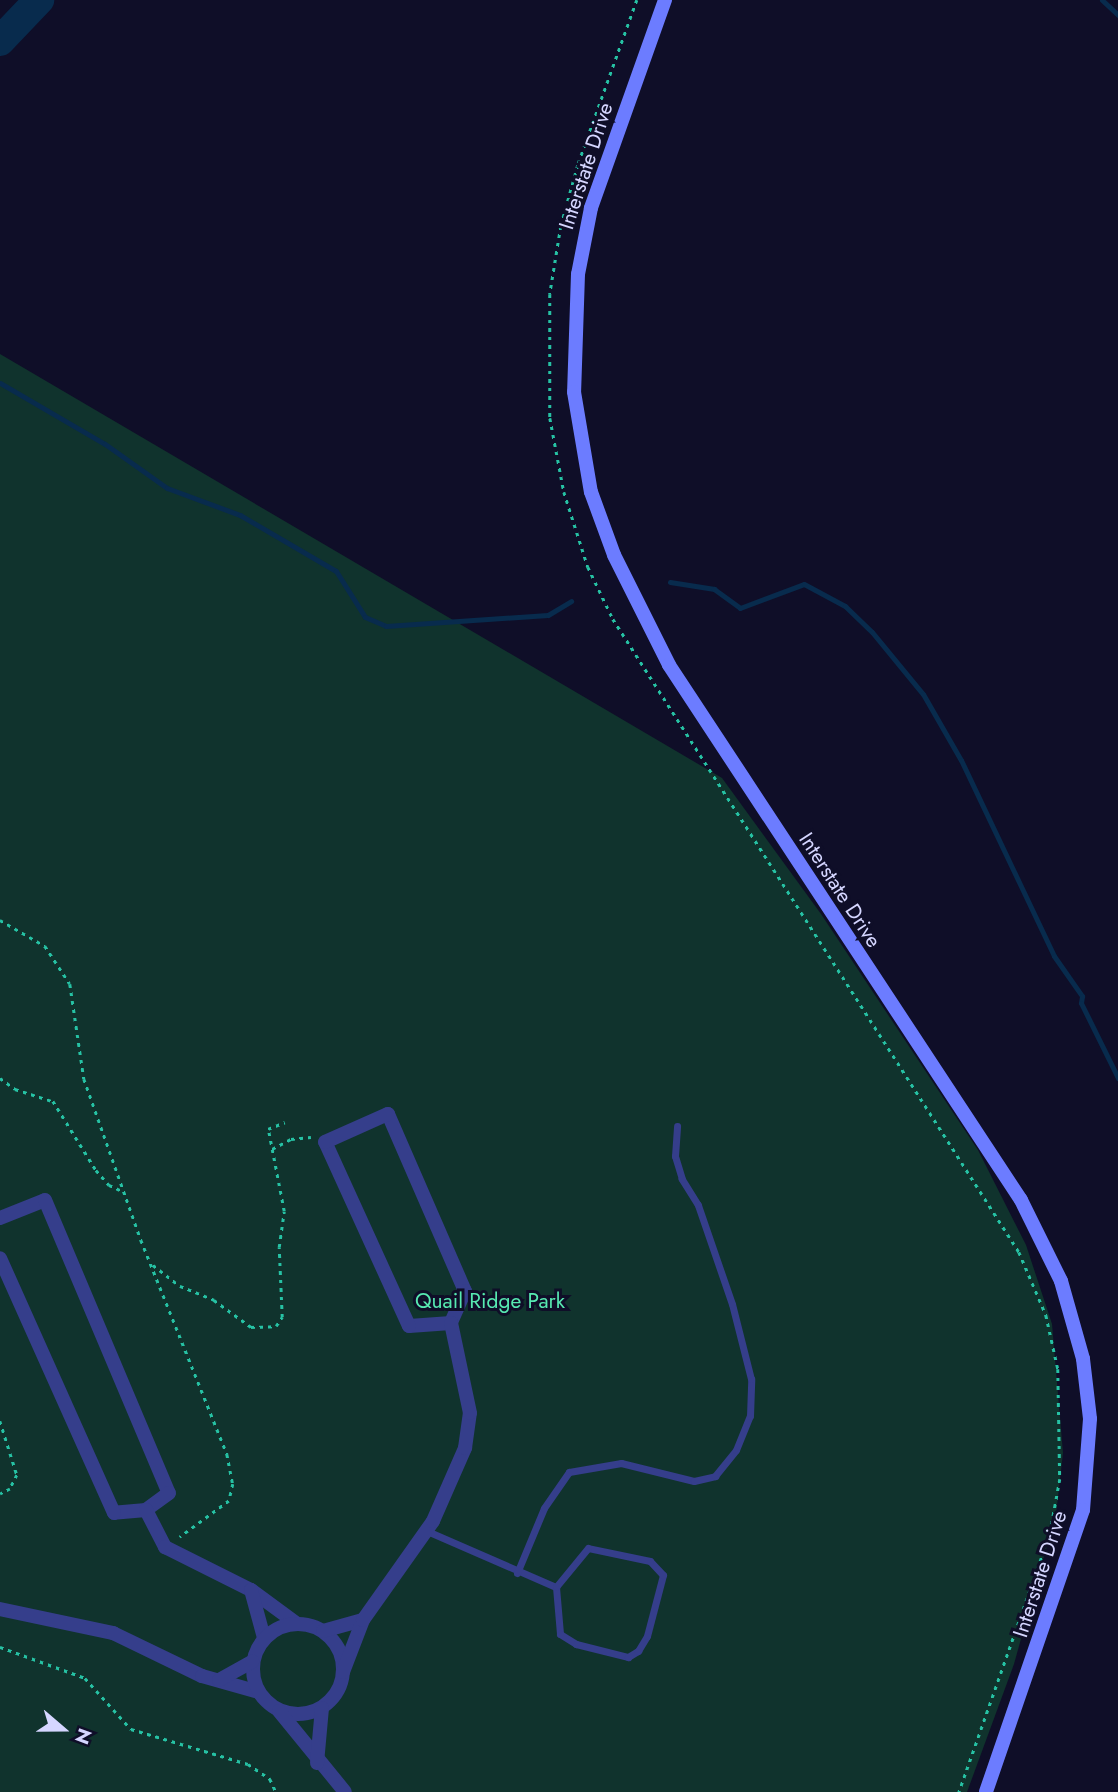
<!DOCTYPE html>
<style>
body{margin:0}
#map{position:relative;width:1118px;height:1792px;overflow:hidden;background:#0f0e28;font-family:Jost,sans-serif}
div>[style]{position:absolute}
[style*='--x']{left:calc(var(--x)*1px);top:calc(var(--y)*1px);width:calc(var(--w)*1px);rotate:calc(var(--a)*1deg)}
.green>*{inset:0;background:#10332d}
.stream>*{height:5px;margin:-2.5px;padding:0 2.5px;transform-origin:2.5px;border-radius:2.5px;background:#082b4d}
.river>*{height:30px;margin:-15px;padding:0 15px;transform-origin:15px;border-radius:15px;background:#082b4d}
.path>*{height:2.5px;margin-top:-1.25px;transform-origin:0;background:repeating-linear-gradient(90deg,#26c2a4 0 3.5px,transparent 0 8.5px)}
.service>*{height:7px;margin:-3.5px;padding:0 3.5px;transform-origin:3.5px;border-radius:3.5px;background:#353e8b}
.minor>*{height:14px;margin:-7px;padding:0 7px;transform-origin:7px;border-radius:7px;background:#353e8b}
.minor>.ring{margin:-7px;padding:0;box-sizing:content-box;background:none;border:14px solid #353e8b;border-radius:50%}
.secondary>*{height:14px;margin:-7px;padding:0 7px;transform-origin:7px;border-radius:7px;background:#6c7cff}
span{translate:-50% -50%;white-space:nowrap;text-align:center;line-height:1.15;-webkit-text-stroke:6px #0f0e28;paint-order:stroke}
.street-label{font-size:21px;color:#d5d6ff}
.park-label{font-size:21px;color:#57e9b1}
.north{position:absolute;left:28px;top:1694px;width:70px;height:70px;-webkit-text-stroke:5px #0f0e28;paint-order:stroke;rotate:110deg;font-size:19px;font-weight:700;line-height:28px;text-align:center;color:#d5d6ff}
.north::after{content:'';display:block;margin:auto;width:24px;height:32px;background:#d5d6ff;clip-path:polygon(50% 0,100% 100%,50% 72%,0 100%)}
</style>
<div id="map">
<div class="green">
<i style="clip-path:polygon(0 354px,722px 778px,821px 914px,978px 1150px,1026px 1245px,1052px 1324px,1063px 1453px,1056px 1514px,1014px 1664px,967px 1792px,0 1792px)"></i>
</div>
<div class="stream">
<i style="--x:1102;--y:0;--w:22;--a:43"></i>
<i style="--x:0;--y:383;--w:121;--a:30.2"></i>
<i style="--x:105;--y:444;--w:76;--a:35.4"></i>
<i style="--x:167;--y:488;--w:78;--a:20.3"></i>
<i style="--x:240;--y:515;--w:111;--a:30.3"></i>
<i style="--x:336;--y:571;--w:54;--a:57.8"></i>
<i style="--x:365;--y:617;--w:23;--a:23"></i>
<i style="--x:386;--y:626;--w:162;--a:-3.9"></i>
<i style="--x:548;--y:615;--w:27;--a:-31"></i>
<i style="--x:670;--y:582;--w:45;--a:9"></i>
<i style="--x:714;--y:589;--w:32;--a:36"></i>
<i style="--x:740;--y:608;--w:68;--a:-20.6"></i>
<i style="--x:804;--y:584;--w:47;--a:28.2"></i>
<i style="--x:845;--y:606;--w:37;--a:44"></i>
<i style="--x:872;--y:632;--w:80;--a:50.6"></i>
<i style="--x:923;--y:694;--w:76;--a:60.1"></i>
<i style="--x:961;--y:760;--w:217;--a:64.6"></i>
<i style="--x:1054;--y:956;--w:49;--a:55"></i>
<i style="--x:1082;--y:996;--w:7;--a:98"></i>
<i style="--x:1081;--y:1003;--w:84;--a:63.7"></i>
</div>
<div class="river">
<i style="--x:0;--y:41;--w:57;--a:-46.4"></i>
</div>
<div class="path">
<i style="--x:637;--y:0;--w:175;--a:109.7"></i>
<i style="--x:578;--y:165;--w:63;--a:105.6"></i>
<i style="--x:561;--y:226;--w:69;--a:99.2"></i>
<i style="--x:550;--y:294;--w:124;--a:90"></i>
<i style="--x:550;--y:418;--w:75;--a:79.3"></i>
<i style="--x:564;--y:492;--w:79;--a:72.3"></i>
<i style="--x:588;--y:567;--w:58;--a:64.3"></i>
<i style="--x:613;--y:619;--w:752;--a:57.32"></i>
<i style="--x:1019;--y:1252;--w:69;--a:66.8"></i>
<i style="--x:1046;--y:1315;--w:55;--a:77.5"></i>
<i style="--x:1058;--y:1369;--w:110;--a:89"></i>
<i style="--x:1060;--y:1479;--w:56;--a:100.3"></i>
<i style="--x:1050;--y:1534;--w:274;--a:109.4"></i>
<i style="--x:0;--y:920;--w:52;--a:30"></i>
<i style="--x:45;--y:946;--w:45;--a:56.7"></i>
<i style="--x:70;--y:984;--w:96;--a:81.6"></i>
<i style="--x:84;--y:1079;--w:171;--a:70.5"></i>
<i style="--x:141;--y:1240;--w:231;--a:68.1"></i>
<i style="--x:227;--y:1454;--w:31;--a:79"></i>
<i style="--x:233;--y:1484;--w:17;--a:103"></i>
<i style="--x:229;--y:1501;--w:61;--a:143.7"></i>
<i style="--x:0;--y:1078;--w:19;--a:36"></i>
<i style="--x:15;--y:1089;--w:40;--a:18"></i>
<i style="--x:53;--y:1101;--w:81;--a:58.1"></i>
<i style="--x:96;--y:1170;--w:20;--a:49"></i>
<i style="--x:109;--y:1185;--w:17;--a:25"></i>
<i style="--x:272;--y:1149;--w:21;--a:-28"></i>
<i style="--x:291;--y:1139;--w:20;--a:-6"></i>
<i style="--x:153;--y:1265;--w:34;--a:38"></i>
<i style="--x:180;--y:1286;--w:37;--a:22"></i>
<i style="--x:214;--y:1300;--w:46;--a:36.1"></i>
<i style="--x:251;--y:1327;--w:25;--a:-2"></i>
<i style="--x:276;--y:1326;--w:11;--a:-56"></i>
<i style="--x:282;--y:1317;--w:70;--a:-92.5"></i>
<i style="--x:279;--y:1247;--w:36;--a:-82"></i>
<i style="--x:284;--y:1211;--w:84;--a:-101"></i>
<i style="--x:268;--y:1129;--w:18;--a:-22"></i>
<i style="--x:0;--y:1421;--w:57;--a:72.5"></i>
<i style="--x:17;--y:1475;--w:16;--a:117"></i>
<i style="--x:10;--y:1489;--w:11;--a:153"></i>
<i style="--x:0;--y:1647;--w:90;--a:20"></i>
<i style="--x:85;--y:1678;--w:69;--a:48"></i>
<i style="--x:131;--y:1729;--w:122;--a:16.7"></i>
<i style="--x:248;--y:1764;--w:27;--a:34"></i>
<i style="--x:270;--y:1779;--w:14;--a:65"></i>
</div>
<div class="service">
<i style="--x:427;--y:1531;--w:141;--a:23.5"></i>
<i style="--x:556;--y:1587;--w:47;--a:85.1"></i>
<i style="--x:560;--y:1634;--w:19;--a:32"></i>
<i style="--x:576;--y:1644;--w:54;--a:14"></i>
<i style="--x:628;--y:1657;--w:12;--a:-31"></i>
<i style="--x:638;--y:1651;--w:17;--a:-59"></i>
<i style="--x:647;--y:1636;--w:63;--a:-75.3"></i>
<i style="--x:663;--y:1575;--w:19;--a:-133"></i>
<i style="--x:650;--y:1561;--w:63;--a:-168.2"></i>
<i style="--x:588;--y:1548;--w:50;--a:129.4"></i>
<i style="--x:517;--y:1573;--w:70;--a:-67.4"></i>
<i style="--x:544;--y:1508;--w:44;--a:-55.2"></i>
<i style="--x:569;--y:1472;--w:53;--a:-9.8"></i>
<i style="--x:621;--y:1463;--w:75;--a:13.9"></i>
<i style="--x:694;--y:1481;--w:22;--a:-13"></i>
<i style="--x:715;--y:1476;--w:33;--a:-51"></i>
<i style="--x:736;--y:1450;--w:37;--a:-68"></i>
<i style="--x:750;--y:1416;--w:37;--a:-88"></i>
<i style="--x:751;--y:1379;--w:77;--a:-104.2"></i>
<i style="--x:732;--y:1304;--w:105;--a:-109"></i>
<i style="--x:698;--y:1205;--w:31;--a:-122"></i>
<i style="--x:682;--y:1179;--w:24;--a:-107"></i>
<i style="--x:675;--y:1156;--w:30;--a:-86"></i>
</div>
<div class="minor">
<i style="--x:388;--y:1114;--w:193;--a:66.5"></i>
<i style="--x:465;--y:1291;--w:35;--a:114"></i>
<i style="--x:451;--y:1323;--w:42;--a:175.9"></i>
<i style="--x:409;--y:1326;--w:202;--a:-114.5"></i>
<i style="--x:325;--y:1142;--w:69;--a:-24"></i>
<i style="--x:0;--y:1218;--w:48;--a:-21.8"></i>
<i style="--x:45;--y:1200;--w:318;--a:67.1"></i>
<i style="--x:169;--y:1493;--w:29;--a:144"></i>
<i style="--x:146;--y:1510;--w:32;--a:175"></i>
<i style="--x:114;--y:1513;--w:279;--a:-114.1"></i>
<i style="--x:146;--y:1510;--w:42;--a:62.8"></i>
<i style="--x:165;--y:1547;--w:96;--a:26.6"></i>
<i style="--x:251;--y:1590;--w:56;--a:36.3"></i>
<i style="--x:251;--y:1590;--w:50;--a:74.8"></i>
<i style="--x:0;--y:1609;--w:116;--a:12"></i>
<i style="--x:113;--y:1633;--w:99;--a:25.8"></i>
<i style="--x:202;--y:1676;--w:58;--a:15.9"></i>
<i class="ring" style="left:253px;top:1624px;width:76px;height:76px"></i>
<i style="--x:323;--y:1631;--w:41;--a:-15.4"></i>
<i style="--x:343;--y:1672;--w:56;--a:-69"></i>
<i style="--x:363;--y:1620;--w:121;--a:-54.7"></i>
<i style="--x:433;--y:1521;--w:80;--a:-66.3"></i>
<i style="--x:465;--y:1448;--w:35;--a:-82"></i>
<i style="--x:470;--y:1413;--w:92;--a:-101.9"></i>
<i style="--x:219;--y:1680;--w:38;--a:-29"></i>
<i style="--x:279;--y:1711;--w:104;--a:50.8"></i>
<i style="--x:317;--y:1763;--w:55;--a:-84.8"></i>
</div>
<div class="secondary">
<i style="--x:665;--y:0;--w:221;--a:109.6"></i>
<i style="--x:591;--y:208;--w:67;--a:101.1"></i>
<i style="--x:578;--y:274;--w:118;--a:91.9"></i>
<i style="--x:574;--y:392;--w:101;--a:80.4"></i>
<i style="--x:591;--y:492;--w:67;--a:69.9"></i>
<i style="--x:614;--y:555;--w:123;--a:63.4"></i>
<i style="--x:669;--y:665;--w:640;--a:56.66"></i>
<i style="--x:1021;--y:1200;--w:90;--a:63.7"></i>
<i style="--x:1061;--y:1281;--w:81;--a:74.2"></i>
<i style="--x:1083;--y:1359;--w:60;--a:83.3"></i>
<i style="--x:1090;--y:1419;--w:91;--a:94.4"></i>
<i style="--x:1083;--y:1510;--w:298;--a:109"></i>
</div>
<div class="street-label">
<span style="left:586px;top:166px;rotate:-72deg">Interstate Drive</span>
<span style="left:840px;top:890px;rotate:57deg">Interstate Drive</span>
<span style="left:1040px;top:1574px;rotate:-72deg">Interstate Drive</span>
</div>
<div class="park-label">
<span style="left:490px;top:1301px">Quail Ridge Park</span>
</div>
<div class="north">N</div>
</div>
